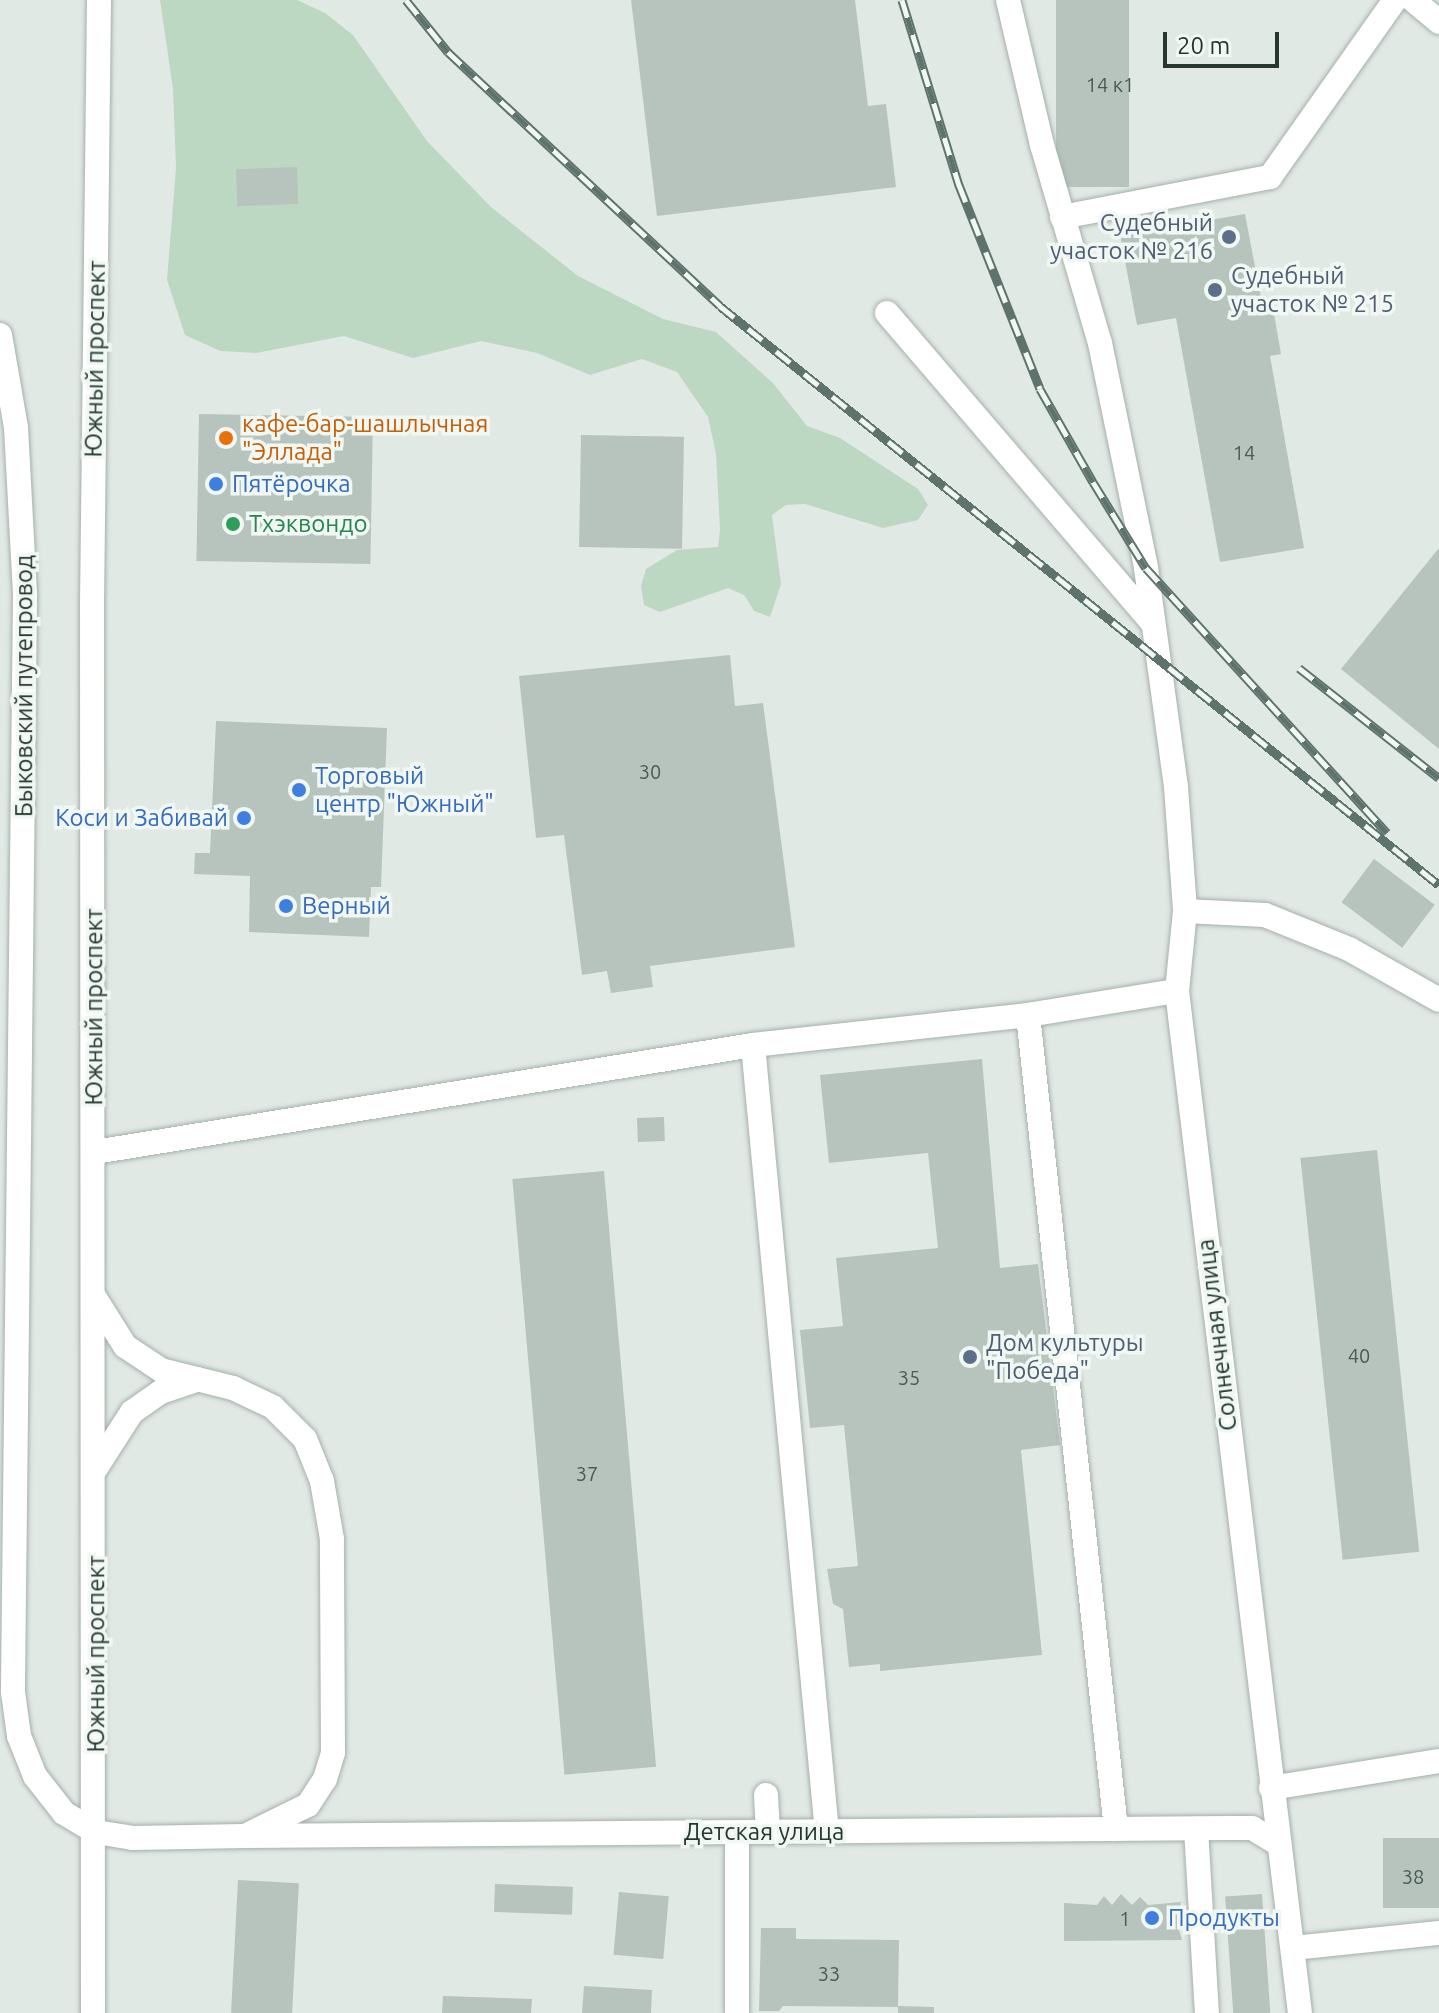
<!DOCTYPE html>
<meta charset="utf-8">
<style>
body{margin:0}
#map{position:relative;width:1439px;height:2013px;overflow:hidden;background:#e1e9e5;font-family:Ubuntu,sans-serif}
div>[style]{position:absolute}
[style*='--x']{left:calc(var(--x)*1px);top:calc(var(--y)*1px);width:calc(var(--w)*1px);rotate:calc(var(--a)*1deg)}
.green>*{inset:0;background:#bdd8c2}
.building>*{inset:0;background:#b7c4be;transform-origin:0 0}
.roads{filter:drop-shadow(0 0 2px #a5b0ab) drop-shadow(0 0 2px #a5b0ab)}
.service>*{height:24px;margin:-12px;padding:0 12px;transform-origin:12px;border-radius:12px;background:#fff}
.minor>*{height:24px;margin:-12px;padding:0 12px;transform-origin:12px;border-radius:12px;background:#fff}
.secondary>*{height:24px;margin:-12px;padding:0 12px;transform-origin:12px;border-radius:12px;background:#fff}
.rail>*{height:9px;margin-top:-4.5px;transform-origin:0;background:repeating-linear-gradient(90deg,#f1f7f3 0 18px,#5e736c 0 36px);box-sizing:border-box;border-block:2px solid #5e736c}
.dots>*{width:22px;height:22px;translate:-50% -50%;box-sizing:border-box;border:4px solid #f1f7f3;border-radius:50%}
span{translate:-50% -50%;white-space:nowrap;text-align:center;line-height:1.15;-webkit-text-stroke:7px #f1f7f3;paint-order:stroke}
.number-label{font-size:20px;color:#495b54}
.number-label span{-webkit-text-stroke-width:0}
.service-label{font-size:24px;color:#4e5e75}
.right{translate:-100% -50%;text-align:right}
.left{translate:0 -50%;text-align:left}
.street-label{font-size:24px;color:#243831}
.food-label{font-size:24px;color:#c56008}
.shop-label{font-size:24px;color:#366cbe}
.leisure-label{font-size:24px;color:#27864d}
.scale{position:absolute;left:1163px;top:32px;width:116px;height:36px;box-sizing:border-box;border:4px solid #243831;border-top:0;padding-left:10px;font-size:24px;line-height:28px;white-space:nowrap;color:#243831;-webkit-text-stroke:6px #f1f7f3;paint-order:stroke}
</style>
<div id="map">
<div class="green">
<i style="clip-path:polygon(160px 0,297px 0,325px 13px,353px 35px,427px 141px,491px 207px,578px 276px,663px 319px,716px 332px,773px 383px,807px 426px,840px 438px,918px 489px,928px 505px,918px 520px,883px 528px,805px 504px,786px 505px,772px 515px,781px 584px,770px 617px,754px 611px,744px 595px,728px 588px,660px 612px,644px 605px,641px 586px,646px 569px,677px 550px,718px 547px,720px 529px,716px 454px,708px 417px,677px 372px,642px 359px,590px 375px,537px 353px,481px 341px,413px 358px,344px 336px,256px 353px,220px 351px,185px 335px,167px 280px,176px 167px,173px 89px)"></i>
</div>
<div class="building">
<i style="clip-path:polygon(631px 0,855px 0,868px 106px,886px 104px,896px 187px,657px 216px)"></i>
<i style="left:1056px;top:0;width:73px;height:187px"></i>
<i style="left:297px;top:167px;width:37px;height:61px;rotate:88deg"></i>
<i style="clip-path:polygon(1245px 214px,1262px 303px,1272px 302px,1281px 354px,1270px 356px,1304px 548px,1220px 562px,1176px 318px,1137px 325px,1119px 229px,1167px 220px,1169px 227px)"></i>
<i style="left:199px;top:414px;width:174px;height:147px;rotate:1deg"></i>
<i style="left:581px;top:435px;width:103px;height:112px;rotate:1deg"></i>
<i style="clip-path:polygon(1439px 548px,1439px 749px,1341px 669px)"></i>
<i style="clip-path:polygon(730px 655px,735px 706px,763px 703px,795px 947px,650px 966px,653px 987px,611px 993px,607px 971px,582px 975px,564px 835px,536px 838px,519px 676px)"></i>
<i style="clip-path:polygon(216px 721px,387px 728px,381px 887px,371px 887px,369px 937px,249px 932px,250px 876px,194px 874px,195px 853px,210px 853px)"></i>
<i style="left:1374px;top:859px;width:76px;height:54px;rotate:37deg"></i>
<i style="clip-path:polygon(982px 1059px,1000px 1268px,1038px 1264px,1060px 1445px,1021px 1450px,1042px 1655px,880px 1671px,880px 1664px,849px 1667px,843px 1609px,833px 1604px,827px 1569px,858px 1566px,844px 1425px,810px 1428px,800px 1330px,843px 1326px,836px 1258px,938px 1248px,928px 1153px,829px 1163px,820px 1075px)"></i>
<i style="left:664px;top:1117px;width:24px;height:27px;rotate:88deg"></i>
<i style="left:1377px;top:1150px;width:404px;height:77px;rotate:84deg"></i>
<i style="left:604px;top:1171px;width:598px;height:92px;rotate:85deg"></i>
<i style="left:1439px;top:1838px;width:70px;height:56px;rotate:90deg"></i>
<i style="left:238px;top:1880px;width:61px;height:133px;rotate:3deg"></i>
<i style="left:495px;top:1884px;width:78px;height:28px;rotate:2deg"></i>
<i style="left:619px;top:1892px;width:50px;height:63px;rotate:5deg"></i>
<i style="clip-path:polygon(1121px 1894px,1132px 1905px,1140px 1897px,1148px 1905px,1181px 1902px,1179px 1911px,1189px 1921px,1179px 1930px,1182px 1940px,1064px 1941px,1064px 1903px,1097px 1905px,1104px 1896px,1112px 1905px)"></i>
<i style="left:1262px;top:1894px;width:119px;height:37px;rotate:86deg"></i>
<i style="clip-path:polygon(761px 1928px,796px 1928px,796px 1939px,899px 1940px,898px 2007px,783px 2006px,779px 2011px,759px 2011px)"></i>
<i style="clip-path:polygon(584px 1986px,652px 1990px,651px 2013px,582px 2013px)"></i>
<i style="clip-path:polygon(443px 1996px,532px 1999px,531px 2013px,442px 2013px)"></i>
<i style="clip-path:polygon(898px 2006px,934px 2007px,934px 2013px,898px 2013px)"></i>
</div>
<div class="roads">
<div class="service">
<i style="--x:1413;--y:0;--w:34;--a:40"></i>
<i style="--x:1062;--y:217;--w:212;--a:-10.9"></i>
<i style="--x:1270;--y:177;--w:217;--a:-54.8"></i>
<i style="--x:887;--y:313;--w:407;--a:49.4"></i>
<i style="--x:1028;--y:1015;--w:819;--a:83.83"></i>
<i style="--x:753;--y:1045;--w:790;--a:84.63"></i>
<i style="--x:1271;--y:1788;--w:170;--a:-9.1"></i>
<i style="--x:766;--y:1795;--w:37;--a:87"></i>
<i style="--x:1196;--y:1829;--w:184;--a:86.6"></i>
<i style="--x:737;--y:1833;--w:180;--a:90"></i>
<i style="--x:1293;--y:1948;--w:147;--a:-5.9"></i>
</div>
<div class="minor">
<i style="--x:1008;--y:0;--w:149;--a:76.8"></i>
<i style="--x:1042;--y:145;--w:206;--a:73.7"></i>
<i style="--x:1100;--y:343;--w:230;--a:78.4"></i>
<i style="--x:1146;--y:568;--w:221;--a:82.2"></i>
<i style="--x:1176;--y:787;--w:124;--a:85.8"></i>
<i style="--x:1185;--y:911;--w:80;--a:95.7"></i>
<i style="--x:1177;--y:991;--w:1029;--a:83.14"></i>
<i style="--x:1185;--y:911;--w:80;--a:2.9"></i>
<i style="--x:1265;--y:915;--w:91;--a:22"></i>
<i style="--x:1349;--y:949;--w:103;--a:29.5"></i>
<i style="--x:95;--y:1152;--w:667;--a:-9.24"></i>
<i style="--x:753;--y:1045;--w:277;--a:-6.2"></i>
<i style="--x:1028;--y:1015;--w:151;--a:-9.2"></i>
<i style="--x:245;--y:1836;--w:984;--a:-0.47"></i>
<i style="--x:1229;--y:1828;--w:23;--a:0"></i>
<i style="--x:1252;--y:1828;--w:31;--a:31"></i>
</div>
<div class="secondary">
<i style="--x:0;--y:335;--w:94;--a:80.2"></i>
<i style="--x:16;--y:428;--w:166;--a:86.9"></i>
<i style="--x:25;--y:594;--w:1098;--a:90.63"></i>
<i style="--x:13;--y:1692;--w:44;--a:82.2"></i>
<i style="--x:19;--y:1736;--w:43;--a:68.2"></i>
<i style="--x:35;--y:1776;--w:47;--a:51.9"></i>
<i style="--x:64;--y:1813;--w:37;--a:31"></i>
<i style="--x:96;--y:1832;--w:37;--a:9"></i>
<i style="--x:133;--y:1838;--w:112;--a:-1"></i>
<i style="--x:245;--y:1836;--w:70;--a:-26.2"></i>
<i style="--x:308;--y:1805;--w:31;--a:-57"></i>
<i style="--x:325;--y:1779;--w:28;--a:-73"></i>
<i style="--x:333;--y:1752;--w:213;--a:-90.3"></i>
<i style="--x:332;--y:1539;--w:59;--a:-99.8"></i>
<i style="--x:322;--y:1481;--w:45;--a:-112"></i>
<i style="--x:305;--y:1439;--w:45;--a:-135"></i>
<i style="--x:273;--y:1407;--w:44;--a:-154.6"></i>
<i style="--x:233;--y:1388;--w:74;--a:-166"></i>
<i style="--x:161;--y:1370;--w:43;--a:-146.3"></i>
<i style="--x:125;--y:1346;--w:60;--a:-122.1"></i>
<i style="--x:96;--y:1468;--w:67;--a:-57.3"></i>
<i style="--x:132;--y:1412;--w:35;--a:-35"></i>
<i style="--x:161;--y:1392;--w:39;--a:-19"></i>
<i style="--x:93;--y:2013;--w:1407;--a:-90.04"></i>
<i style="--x:92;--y:606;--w:606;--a:-89.34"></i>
</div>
</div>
<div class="rail">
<i style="--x:406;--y:0;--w:67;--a:51.1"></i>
<i style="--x:448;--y:52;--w:372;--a:43"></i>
<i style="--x:720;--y:306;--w:923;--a:38.84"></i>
<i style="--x:902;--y:0;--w:194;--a:72.9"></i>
<i style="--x:959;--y:185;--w:219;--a:68.3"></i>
<i style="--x:1040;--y:389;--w:107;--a:60.3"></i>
<i style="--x:1093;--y:482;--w:101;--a:58.4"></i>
<i style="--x:1146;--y:568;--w:358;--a:47.7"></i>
<i style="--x:1299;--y:668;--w:178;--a:38.2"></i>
</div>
<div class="dots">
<i style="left:1229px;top:237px;background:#5c6f8a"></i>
<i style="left:1215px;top:290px;background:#5c6f8a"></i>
<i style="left:226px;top:438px;background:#e8710a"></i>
<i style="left:216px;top:484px;background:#3f7fe0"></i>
<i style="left:233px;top:524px;background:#2e9e5b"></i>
<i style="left:299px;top:790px;background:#3f7fe0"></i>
<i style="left:244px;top:818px;background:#3f7fe0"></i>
<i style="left:286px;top:906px;background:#3f7fe0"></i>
<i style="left:970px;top:1357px;background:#5c6f8a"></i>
<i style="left:1152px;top:1918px;background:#3f7fe0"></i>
</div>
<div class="number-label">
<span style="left:1110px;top:84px">14 к1</span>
<span style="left:1244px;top:452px">14</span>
<span style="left:650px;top:771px">30</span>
<span style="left:1359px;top:1355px">40</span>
<span style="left:909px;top:1377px">35</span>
<span style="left:587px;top:1473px">37</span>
<span style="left:1413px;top:1876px">38</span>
<span style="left:1125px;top:1918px">1</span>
<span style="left:829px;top:1973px">33</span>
</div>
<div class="service-label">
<span class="right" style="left:1213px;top:237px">Судебный<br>участок № 216</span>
<span class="left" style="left:1231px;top:290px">Судебный<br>участок № 215</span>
<span class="left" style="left:986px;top:1357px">Дом культуры<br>"Победа"</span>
</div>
<div class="street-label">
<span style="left:95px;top:359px;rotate:-89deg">Южный проспект</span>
<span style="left:24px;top:686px;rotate:-90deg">Быковский путепровод</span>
<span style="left:94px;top:1007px;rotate:-90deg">Южный проспект</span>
<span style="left:1217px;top:1335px;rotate:-97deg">Солнечная улица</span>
<span style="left:96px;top:1654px;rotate:-90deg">Южный проспект</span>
<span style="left:764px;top:1832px">Детская улица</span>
</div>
<div class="food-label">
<span class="left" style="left:242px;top:438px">кафе-бар-шашлычная<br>"Эллада"</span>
</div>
<div class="shop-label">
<span class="left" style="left:232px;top:484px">Пятёрочка</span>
<span class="left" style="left:315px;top:790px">Торговый<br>центр "Южный"</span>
<span class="right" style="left:228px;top:818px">Коси и Забивай</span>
<span class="left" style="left:302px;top:906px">Верный</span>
<span class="left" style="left:1168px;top:1918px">Продукты</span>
</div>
<div class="leisure-label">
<span class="left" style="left:249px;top:524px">Тхэквондо</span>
</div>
<div class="scale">20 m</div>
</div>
